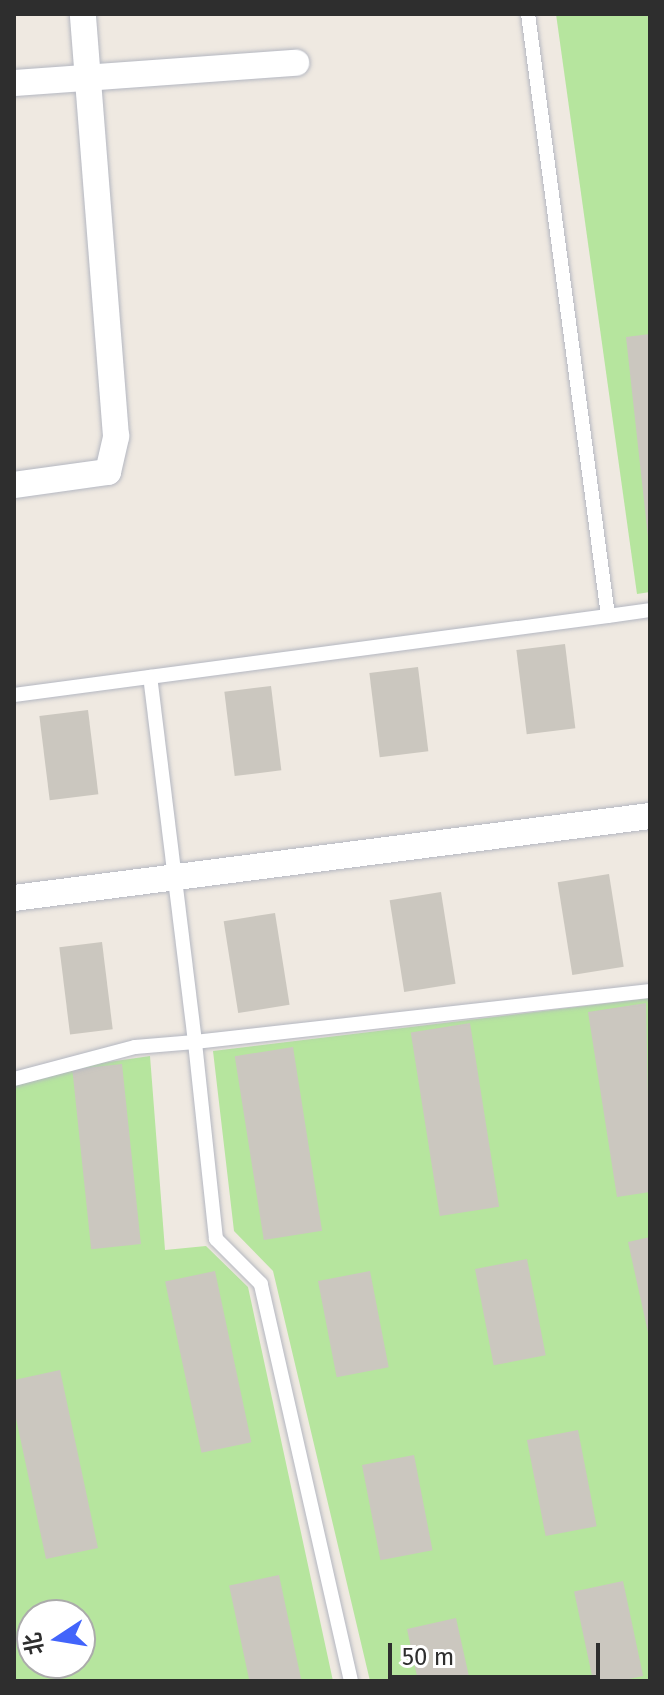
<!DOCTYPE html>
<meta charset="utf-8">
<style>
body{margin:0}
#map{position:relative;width:664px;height:1695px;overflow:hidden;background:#efe9e1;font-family:"Fira Sans","Noto Sans SC",sans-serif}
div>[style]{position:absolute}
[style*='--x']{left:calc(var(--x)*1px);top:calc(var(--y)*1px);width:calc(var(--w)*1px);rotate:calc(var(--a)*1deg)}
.green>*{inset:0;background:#b6e59e}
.building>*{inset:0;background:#cbc7bf;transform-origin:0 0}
.roads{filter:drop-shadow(0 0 2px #b4b7c1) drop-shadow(0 0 2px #b4b7c1)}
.service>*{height:14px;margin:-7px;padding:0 7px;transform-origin:7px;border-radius:7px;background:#fff}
.minor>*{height:26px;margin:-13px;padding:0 13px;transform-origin:13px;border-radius:13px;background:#fff}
span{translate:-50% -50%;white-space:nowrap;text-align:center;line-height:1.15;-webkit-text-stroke:6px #fff;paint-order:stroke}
.frame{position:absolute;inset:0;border:16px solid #2e2e2e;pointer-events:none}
.north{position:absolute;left:16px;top:1599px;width:80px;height:80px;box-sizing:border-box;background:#fff;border:2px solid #ababab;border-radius:50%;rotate:258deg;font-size:22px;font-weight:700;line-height:32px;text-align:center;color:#2e2e2e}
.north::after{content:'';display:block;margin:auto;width:28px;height:36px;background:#4264fb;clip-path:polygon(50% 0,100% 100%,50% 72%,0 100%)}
.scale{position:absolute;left:388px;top:1643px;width:212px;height:36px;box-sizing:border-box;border:4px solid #2e2e2e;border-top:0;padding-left:10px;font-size:24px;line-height:28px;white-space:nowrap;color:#2e2e2e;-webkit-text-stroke:6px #fff;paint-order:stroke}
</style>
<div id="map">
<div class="green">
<i style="clip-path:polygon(556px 14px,650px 14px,650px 592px,637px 594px)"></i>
<i style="clip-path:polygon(650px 998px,650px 1681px,370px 1681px,273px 1271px,234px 1231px,213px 1051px)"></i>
<i style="clip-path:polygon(evenodd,150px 1056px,165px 1250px,206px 1246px,248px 1287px,333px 1681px,14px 1681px,14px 1085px,67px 1068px,150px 1056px,32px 1615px,80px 1615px,80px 1663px,32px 1663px,32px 1615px)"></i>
</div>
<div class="building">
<i style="clip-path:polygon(650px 334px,650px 537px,648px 537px,626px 337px)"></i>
<i style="left:565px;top:644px;width:85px;height:49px;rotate:83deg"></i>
<i style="left:418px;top:667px;width:85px;height:49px;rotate:83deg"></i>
<i style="left:271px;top:686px;width:85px;height:47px;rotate:83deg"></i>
<i style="left:88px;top:710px;width:85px;height:49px;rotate:83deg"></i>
<i style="left:609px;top:874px;width:94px;height:52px;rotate:81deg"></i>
<i style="left:441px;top:892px;width:93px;height:52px;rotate:81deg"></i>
<i style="left:275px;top:913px;width:93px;height:52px;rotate:81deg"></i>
<i style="left:102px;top:942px;width:88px;height:43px;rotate:83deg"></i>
<i style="clip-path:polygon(646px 1003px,650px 1192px,617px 1197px,588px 1012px)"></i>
<i style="left:470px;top:1023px;width:186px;height:60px;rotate:81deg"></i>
<i style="left:293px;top:1047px;width:186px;height:59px;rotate:81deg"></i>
<i style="left:122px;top:1064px;width:181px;height:50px;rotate:84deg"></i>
<i style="clip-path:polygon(650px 1237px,650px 1337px,649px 1337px,628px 1242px)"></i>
<i style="left:527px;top:1259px;width:98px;height:53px;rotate:79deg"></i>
<i style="left:215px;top:1271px;width:175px;height:51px;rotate:78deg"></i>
<i style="left:370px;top:1271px;width:98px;height:53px;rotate:79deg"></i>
<i style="clip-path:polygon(60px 1370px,98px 1548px,46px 1559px,14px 1409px,14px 1380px)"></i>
<i style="left:578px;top:1430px;width:98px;height:52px;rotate:79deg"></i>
<i style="left:414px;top:1455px;width:97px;height:53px;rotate:79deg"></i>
<i style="left:279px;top:1575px;width:108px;height:51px;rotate:78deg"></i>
<i style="left:623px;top:1581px;width:97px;height:50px;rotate:78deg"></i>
<i style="clip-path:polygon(456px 1618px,470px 1681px,418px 1681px,407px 1629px)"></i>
</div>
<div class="roads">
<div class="service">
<i style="--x:528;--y:14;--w:607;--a:82.43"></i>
<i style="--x:608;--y:616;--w:42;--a:-8.1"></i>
<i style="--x:14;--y:695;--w:599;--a:-7.58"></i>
<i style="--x:14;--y:1079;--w:125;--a:-14.8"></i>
<i style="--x:135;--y:1047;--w:60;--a:-4.8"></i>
<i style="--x:195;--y:1042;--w:368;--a:-97"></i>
<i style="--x:351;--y:1681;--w:407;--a:-102.8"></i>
<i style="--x:261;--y:1284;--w:64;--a:-135"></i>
<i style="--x:216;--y:1239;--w:198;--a:-96.1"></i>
<i style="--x:195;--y:1042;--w:458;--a:-6.4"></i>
</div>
<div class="minor">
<i style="--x:14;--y:83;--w:283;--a:-4.1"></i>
<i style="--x:14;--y:485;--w:95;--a:-7.9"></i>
<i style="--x:108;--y:472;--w:37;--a:-77"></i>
<i style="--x:116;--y:436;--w:423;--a:-94.5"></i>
<i style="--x:14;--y:898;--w:641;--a:-7.35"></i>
</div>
</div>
<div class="frame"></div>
<div class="north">北</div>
<div class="scale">50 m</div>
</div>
